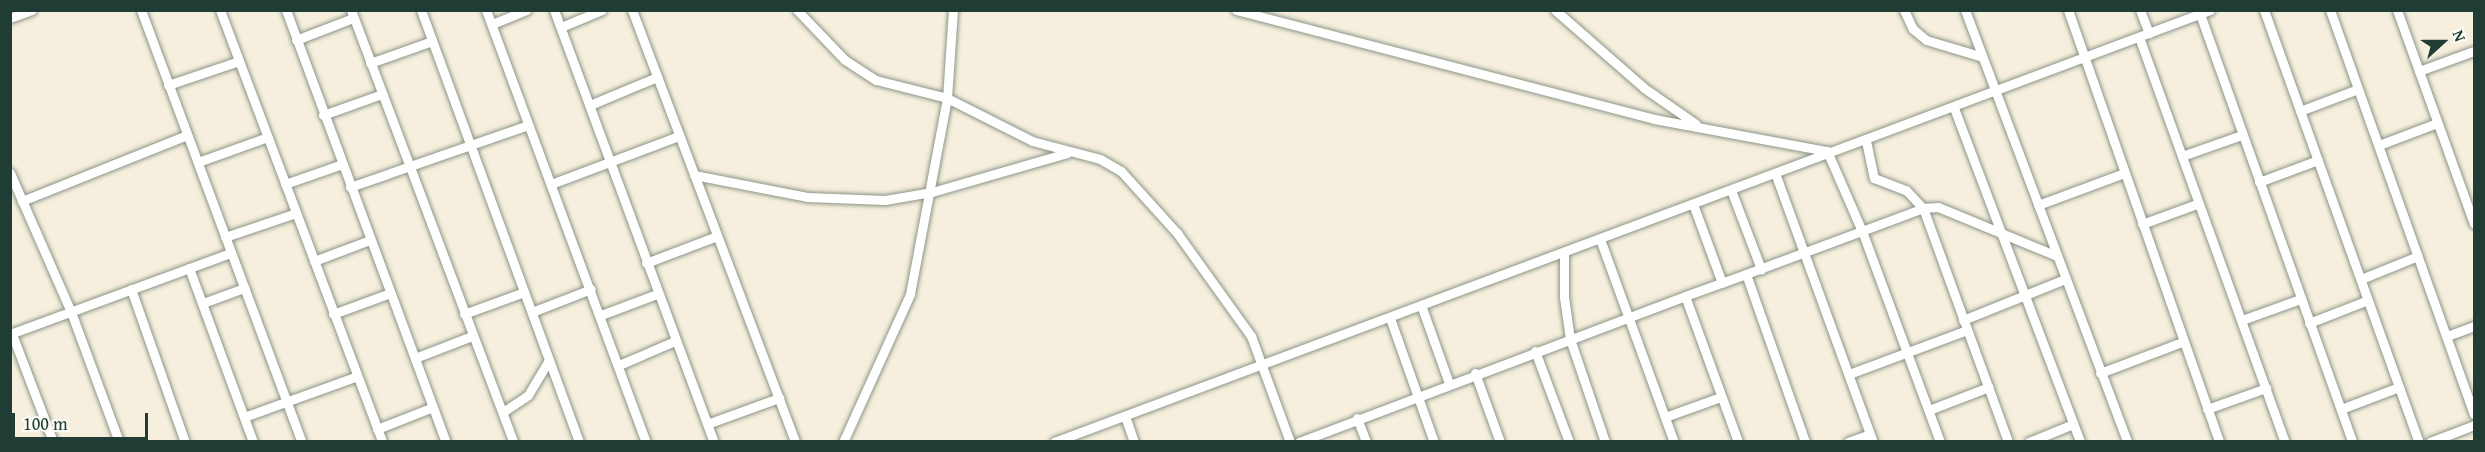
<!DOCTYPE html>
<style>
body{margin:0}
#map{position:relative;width:2485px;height:452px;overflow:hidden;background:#f7efdd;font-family:"Gentium Book Plus",serif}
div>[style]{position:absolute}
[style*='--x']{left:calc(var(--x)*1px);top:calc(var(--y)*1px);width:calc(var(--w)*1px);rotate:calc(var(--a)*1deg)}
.roads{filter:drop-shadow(0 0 2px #8b9688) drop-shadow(0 0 2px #8b9688)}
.minor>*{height:9px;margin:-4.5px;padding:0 4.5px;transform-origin:4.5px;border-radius:4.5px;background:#fff}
span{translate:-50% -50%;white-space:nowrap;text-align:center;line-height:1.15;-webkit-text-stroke:6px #fdfcf7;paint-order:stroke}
.frame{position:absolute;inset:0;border:12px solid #1f3d34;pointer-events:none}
.north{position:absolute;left:2413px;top:12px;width:60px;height:60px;-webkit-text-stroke:4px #fdfcf7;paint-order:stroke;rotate:69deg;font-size:16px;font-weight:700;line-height:24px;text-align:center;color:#1f3d34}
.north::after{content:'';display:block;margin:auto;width:21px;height:27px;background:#1f3d34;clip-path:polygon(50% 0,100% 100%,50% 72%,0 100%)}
.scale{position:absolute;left:12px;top:413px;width:136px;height:27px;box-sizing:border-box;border:3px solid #1f3d34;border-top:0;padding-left:8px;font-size:18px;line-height:21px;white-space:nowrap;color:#1f3d34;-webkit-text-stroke:4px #fdfcf7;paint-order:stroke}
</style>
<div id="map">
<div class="roads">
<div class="minor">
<i style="--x:141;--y:10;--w:461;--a:69.6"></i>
<i style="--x:220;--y:10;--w:461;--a:69.4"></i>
<i style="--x:286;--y:10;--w:461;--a:69.7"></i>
<i style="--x:351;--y:10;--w:461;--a:69.4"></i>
<i style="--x:421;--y:10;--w:460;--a:69.9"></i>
<i style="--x:486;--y:10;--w:461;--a:69.7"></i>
<i style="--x:554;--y:10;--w:461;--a:69.7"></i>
<i style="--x:632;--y:10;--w:462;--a:69.3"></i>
<i style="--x:797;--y:10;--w:69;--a:46.2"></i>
<i style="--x:845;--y:60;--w:37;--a:33"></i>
<i style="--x:876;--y:80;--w:73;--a:14.2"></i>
<i style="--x:947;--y:98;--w:95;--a:26.8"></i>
<i style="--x:1032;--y:141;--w:70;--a:14.8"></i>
<i style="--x:1100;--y:159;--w:24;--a:30"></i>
<i style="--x:1121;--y:171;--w:84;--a:47.9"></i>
<i style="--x:1177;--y:233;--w:127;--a:54.3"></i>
<i style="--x:1251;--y:336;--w:113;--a:69.8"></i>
<i style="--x:1236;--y:10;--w:432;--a:14.6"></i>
<i style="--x:1654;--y:119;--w:176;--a:10.5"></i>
<i style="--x:1827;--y:151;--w:87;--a:66.4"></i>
<i style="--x:1862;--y:231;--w:225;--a:69.7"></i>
<i style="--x:1555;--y:10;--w:118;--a:41.2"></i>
<i style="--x:1644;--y:88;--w:63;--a:34.7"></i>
<i style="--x:1904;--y:10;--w:21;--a:65"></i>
<i style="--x:1913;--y:29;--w:17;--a:40"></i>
<i style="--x:1926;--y:40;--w:59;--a:16.6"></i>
<i style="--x:1965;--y:10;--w:461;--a:69.4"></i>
<i style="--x:2068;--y:10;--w:458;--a:70.7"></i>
<i style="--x:2140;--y:10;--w:25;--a:69"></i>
<i style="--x:2264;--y:10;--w:459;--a:70.3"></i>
<i style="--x:2330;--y:10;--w:429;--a:70.4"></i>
<i style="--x:2397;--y:10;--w:227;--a:70.2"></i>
<i style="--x:2200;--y:14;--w:454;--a:70.4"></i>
<i style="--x:10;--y:18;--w:23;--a:-20"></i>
<i style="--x:492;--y:24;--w:37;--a:-22"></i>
<i style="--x:561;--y:27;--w:44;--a:-22.5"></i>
<i style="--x:2139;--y:37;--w:431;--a:70.2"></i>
<i style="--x:296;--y:40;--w:61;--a:-21.1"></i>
<i style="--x:370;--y:63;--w:66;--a:-19.5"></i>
<i style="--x:2419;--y:71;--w:59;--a:-20"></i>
<i style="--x:168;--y:85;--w:75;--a:-18.7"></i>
<i style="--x:590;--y:105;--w:73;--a:-22.7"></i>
<i style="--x:1954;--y:108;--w:357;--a:69.3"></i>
<i style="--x:2300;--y:111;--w:62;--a:-20.8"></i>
<i style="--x:323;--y:115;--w:63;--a:-19.6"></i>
<i style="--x:1866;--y:141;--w:38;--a:78"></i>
<i style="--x:1874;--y:178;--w:34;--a:21"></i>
<i style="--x:1906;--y:190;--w:25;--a:47"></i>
<i style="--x:1923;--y:208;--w:15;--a:-4"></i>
<i style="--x:1938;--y:207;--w:129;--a:22.4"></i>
<i style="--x:2379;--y:145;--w:62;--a:-20.8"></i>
<i style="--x:2182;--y:156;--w:64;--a:-19.3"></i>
<i style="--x:198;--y:162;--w:74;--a:-19.7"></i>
<i style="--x:10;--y:173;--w:152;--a:66.3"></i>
<i style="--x:71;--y:312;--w:139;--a:69.7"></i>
<i style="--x:1775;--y:173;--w:286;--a:70"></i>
<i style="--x:694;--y:175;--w:115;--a:11"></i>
<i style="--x:807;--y:197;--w:78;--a:2.2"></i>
<i style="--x:885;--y:200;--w:48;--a:-9.7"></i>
<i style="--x:932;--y:192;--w:141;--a:-16.1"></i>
<i style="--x:2259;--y:182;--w:63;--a:-20.4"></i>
<i style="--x:285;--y:184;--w:60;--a:-19.3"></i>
<i style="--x:551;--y:184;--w:137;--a:-20.6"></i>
<i style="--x:350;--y:187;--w:188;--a:-19.2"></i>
<i style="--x:1731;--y:190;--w:85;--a:69.2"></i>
<i style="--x:22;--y:201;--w:178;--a:-21.8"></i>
<i style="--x:1693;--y:204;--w:84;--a:69.8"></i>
<i style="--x:2038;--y:205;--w:92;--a:-20.4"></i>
<i style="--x:2142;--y:224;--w:59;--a:-20"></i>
<i style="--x:225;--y:237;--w:75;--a:-18.7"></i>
<i style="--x:1600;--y:239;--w:216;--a:70"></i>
<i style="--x:1564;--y:253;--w:44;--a:90"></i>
<i style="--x:1564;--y:297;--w:42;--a:81.9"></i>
<i style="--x:1570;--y:339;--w:109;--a:71.2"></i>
<i style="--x:314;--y:261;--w:60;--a:-20.6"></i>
<i style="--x:646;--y:263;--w:76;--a:-20.8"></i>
<i style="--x:189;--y:268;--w:185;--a:69.8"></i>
<i style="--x:1746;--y:274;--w:189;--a:-20.4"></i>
<i style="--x:1923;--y:208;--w:249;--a:70"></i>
<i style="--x:2361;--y:279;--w:61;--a:-22"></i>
<i style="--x:131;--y:289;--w:162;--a:70.6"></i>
<i style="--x:1685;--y:296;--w:65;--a:-19.8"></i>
<i style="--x:1746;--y:274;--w:178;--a:70.6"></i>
<i style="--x:203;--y:303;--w:44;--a:-20.1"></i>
<i style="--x:1421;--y:305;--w:83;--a:70.3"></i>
<i style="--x:532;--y:312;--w:63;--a:-21.3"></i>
<i style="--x:333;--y:314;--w:61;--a:-20.2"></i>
<i style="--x:464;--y:314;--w:64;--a:-20.1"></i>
<i style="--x:601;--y:315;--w:60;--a:-20.6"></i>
<i style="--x:1390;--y:318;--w:132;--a:70.5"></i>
<i style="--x:1963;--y:320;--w:110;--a:-21.9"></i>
<i style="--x:2242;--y:320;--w:62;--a:-19.9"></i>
<i style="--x:2309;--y:323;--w:63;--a:-21.3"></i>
<i style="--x:10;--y:334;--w:234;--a:-20.2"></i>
<i style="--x:12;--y:334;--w:116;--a:69.2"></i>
<i style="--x:2447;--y:336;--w:29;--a:-20"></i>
<i style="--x:1535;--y:351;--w:97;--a:69.5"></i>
<i style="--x:415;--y:358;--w:61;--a:-21.1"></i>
<i style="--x:619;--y:365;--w:61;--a:-23.2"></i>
<i style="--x:1475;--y:373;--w:73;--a:70.1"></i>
<i style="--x:2100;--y:373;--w:88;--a:-20.7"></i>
<i style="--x:1849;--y:374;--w:126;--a:-20.4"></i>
<i style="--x:2207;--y:409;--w:63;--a:-19.6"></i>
<i style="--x:2341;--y:409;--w:62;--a:-20.8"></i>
<i style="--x:1929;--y:410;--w:64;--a:-21"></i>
<i style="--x:503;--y:412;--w:30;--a:-34"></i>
<i style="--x:528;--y:395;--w:41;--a:-59"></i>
<i style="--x:1125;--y:416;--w:28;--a:71"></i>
<i style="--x:244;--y:417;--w:120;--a:-19.9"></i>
<i style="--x:1665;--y:417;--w:59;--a:-19.7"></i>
<i style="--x:1357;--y:418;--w:26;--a:69"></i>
<i style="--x:707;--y:424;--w:77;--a:-19.9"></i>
<i style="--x:377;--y:429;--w:60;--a:-21.4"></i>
<i style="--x:843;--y:442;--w:162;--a:-65.6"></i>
<i style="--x:910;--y:294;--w:199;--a:-79.3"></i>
<i style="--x:947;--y:98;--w:88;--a:-86.1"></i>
<i style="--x:1054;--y:442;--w:1234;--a:-20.49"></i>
<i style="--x:1299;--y:442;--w:413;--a:-20.7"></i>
<i style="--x:1685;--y:296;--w:155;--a:70"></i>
<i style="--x:1848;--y:442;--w:23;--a:-20"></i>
<i style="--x:2029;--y:442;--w:48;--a:-22.2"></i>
<i style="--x:2430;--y:442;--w:47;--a:-21.1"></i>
</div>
</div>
<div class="frame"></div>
<div class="north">N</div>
<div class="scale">100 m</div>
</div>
